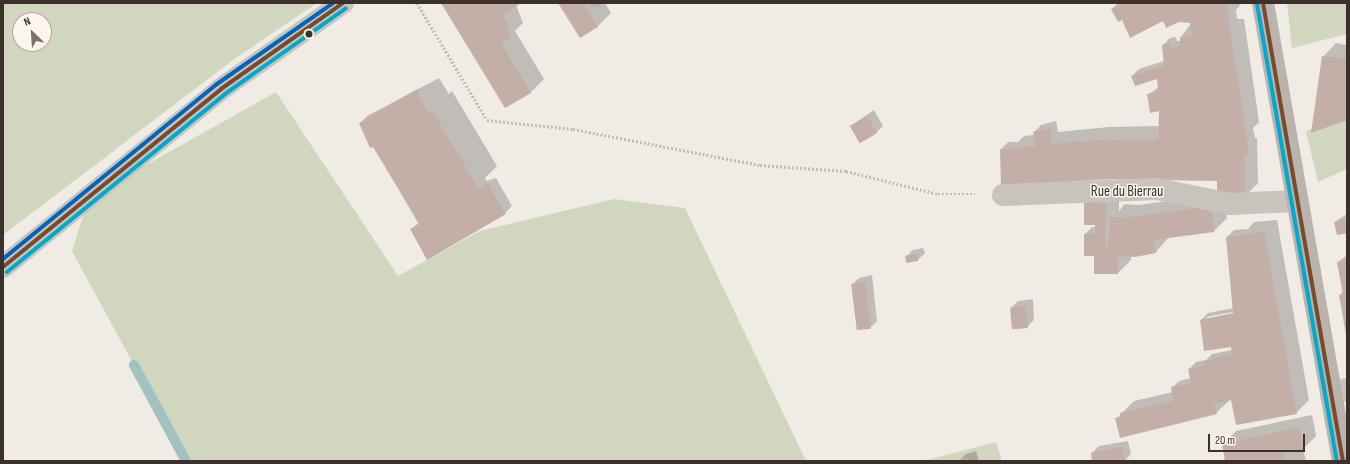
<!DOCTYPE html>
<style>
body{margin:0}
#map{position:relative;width:1350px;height:464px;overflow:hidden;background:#f0ebe5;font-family:"Sofia Sans Condensed",sans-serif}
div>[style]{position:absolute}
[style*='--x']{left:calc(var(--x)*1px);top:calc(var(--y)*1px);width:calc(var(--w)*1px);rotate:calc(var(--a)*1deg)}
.green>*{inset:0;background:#d1d6bf}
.shadow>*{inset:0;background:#0003}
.stream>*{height:10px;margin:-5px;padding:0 5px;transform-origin:5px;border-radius:5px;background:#a1c2c1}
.building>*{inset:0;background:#c3afa7;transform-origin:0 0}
.path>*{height:2.5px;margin-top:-1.25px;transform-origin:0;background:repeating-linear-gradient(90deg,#c2bbb6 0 2px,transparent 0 4px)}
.street>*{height:22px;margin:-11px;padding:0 11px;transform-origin:11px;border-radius:11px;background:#c9c3be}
.secondary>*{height:22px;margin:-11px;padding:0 11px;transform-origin:11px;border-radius:11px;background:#bab3ae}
.bus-1>*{height:4px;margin:-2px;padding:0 2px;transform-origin:2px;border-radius:2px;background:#7a4b2a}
.bus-2>*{height:4px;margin:-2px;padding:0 2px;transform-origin:2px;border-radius:2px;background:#00a9ce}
.bus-3>*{height:4px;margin:-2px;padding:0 2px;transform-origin:2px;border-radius:2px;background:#0065bd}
.dots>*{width:11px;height:11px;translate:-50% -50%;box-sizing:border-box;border:2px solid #fbf5ee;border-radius:50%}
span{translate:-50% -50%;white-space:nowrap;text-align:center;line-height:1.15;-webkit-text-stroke:3px #fbf5ee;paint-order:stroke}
.street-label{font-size:15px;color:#3b302b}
.frame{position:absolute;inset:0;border:4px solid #3b302b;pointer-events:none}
.north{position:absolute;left:12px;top:12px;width:40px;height:40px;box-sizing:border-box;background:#fbf5ee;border:1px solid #aea6a0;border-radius:50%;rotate:335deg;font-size:11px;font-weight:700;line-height:16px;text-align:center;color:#3b302b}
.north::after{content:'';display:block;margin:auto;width:14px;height:18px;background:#7a716c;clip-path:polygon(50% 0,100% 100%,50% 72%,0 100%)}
.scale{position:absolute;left:1208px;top:434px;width:97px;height:18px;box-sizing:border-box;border:2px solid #3b302b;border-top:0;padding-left:5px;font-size:12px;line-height:14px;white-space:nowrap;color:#3b302b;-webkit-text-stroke:3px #fbf5ee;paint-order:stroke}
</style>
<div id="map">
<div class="green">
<i style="clip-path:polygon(evenodd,3px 3px,317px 3px,233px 60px,3px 235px,3px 3px,20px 20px,44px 20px,44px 44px,20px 44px,20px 20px)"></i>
<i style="clip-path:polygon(1287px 3px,1347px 3px,1347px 34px,1292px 48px)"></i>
<i style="clip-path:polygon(276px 92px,398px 276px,480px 231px,614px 199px,685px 208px,806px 461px,186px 461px,72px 251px,89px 197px)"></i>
<i style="clip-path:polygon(1347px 117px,1347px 169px,1318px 182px,1306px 131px)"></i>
<i style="clip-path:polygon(996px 442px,1002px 461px,923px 461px)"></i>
</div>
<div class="shadow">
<i style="clip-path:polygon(443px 3px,520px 3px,516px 5px,523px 23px,515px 31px,544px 79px,531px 92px,505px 107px)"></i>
<i style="clip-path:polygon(559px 3px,605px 3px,611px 13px,598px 26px,580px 37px)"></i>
<i style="clip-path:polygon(1118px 3px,1242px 3px,1236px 10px,1237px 19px,1244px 19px,1259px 122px,1253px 128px,1255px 138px,1257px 138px,1258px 183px,1245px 196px,1224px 196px,1227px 218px,1214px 231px,1169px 237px,1156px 252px,1131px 254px,1131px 260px,1118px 273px,1096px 253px,1085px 254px,1085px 234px,1092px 227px,1097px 227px,1085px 195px,1119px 191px,1119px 211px,1125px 204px,1138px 205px,1221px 194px,1218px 180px,1113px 179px,1011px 186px,1001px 149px,1008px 142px,1018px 142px,1024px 136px,1034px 135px,1034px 132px,1041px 125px,1056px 121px,1058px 132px,1109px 127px,1159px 126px,1160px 110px,1148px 95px,1159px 87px,1158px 78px,1132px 76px,1139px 69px,1164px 61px,1163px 45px,1170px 38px,1176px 37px,1177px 41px,1181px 41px,1181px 37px,1192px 22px,1122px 19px,1112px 9px)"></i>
<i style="clip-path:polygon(1336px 43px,1347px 45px,1347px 119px,1312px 131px,1323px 57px)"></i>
<i style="clip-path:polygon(439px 78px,449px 94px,452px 91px,497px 166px,485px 178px,487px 181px,496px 178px,512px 206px,505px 213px,411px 230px,418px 223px,373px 145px,370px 147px,360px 124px,367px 116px)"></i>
<i style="clip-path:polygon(874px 110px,883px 126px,876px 133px,851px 126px)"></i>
<i style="clip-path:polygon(1347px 214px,1347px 232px,1338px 234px,1335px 222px)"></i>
<i style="clip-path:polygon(evenodd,1277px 220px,1309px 400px,1296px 413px,1231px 399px,1216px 413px,1116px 419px,1134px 401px,1173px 392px,1172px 388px,1179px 381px,1191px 378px,1189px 369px,1196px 362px,1206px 360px,1212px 354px,1232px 350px,1231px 346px,1201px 320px,1208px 313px,1234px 308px,1227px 237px,1234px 230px,1248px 229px,1254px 222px,1277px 220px,1238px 311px,1238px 313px,1207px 319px,1207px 317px,1238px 311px)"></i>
<i style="clip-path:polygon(923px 248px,925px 253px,918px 260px,908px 263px,906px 257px,913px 250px)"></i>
<i style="clip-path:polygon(1347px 255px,1347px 334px,1340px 295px,1343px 291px,1338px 262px)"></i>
<i style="clip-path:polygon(872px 275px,877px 321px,870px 328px,852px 285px,859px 278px)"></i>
<i style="clip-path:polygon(1033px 299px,1034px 320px,1027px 327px,1011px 308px,1018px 301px)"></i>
<i style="clip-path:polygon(1312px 415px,1316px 436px,1303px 449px,1306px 461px,1226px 461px,1223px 444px,1236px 431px)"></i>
<i style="clip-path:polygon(1128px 441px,1131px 454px,1125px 461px,1093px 461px,1092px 453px,1099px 446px)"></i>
<i style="clip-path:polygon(976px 451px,979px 461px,959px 461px,966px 454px)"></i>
</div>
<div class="stream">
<i style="--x:134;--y:365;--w:109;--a:61.6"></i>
</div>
<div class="building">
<i style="clip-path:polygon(441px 3px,521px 3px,502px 15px,509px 27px,506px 29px,511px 37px,501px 43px,531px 93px,505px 108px)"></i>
<i style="clip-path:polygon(558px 3px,584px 3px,598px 27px,580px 38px)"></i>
<i style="clip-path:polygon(590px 3px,603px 3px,592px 8px)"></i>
<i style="clip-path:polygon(1123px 3px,1226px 3px,1249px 153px,1244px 155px,1245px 197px,1217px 193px,1217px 181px,1094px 179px,1001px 187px,1000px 149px,1036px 146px,1033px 132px,1050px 128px,1051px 144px,1096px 140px,1158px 139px,1159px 111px,1150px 113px,1147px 94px,1158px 91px,1157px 79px,1135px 86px,1131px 76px,1164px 66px,1162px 45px,1170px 43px,1170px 48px,1180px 46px,1180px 37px,1192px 35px,1190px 23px,1179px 22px,1166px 28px,1163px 21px,1130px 38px,1122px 20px,1118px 22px,1111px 9px)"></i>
<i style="clip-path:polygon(1346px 53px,1347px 120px,1311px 133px,1322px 56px,1345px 59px)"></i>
<i style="clip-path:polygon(418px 89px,419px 97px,429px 113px,432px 111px,479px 189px,488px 184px,506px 214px,427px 260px,410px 229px,420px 224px,418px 221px,373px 147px,370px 148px,359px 123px)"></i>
<i style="left:867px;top:116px;width:20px;height:20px;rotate:60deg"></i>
<i style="clip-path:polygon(1084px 195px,1096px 195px,1097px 204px,1106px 204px,1105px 246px,1108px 247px,1111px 217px,1124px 218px,1211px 206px,1214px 232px,1153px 240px,1156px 253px,1135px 257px,1117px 256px,1118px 274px,1094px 274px,1094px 256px,1084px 256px,1084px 234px,1095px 233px,1095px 225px,1084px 225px)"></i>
<i style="clip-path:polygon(1345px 219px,1347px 233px,1337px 235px,1334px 222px)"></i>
<i style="clip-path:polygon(1264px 232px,1297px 414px,1236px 425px,1231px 400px,1214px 404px,1217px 414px,1120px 438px,1115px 418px,1120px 417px,1120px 413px,1173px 401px,1171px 387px,1191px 383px,1188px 369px,1205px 365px,1204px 361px,1232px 354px,1231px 347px,1204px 351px,1200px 320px,1233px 313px,1226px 237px)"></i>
<i style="left:917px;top:254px;width:7px;height:12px;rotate:82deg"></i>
<i style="clip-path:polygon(1347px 260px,1347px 335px,1346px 335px,1339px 295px,1343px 294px,1337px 262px)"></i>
<i style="left:865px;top:282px;width:47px;height:14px;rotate:83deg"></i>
<i style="left:1026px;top:306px;width:22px;height:16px;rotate:85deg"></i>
<i style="clip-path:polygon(1299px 427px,1304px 450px,1282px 453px,1284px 461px,1225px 461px,1222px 444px)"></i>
<i style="clip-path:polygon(1122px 447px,1125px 461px,1092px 461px,1091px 453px)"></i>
<i style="clip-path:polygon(969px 457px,970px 461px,957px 461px)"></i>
</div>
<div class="path">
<i style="--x:417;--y:3;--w:136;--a:59.1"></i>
<i style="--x:487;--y:120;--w:86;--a:6"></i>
<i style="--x:573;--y:129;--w:190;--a:10.9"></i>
<i style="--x:760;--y:165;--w:86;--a:4"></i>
<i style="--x:846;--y:171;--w:95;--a:14"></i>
<i style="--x:938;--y:194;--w:37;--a:0"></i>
</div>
<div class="street">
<i style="--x:1003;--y:195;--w:154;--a:-2.2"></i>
<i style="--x:1157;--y:189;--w:75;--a:11.6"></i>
<i style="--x:1230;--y:204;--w:67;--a:-2.6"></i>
<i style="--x:3;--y:267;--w:281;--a:-39.2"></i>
<i style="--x:221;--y:89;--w:149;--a:-35.2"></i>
<i style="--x:1331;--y:396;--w:17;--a:-24"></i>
</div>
<div class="secondary">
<i style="--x:1263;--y:3;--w:465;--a:80.1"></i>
</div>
<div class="bus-1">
<i style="--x:1263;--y:3;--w:465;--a:80.1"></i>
<i style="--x:3;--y:267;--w:281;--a:-39.2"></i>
<i style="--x:221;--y:89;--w:149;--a:-35.2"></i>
</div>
<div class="bus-2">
<i style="--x:1257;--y:4;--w:464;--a:80.1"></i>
<i style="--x:7;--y:272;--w:281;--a:-39.2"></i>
<i style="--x:225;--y:94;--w:148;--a:-35.4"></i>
</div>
<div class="bus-3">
<i style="--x:3;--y:259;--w:276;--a:-39.3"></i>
<i style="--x:217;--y:84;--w:141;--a:-34.9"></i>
</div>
<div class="dots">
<i style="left:309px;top:34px;background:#3b302b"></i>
</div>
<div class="street-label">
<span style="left:1127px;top:192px">Rue du Bierrau</span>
</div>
<div class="frame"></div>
<div class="north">N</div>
<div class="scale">20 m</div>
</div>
